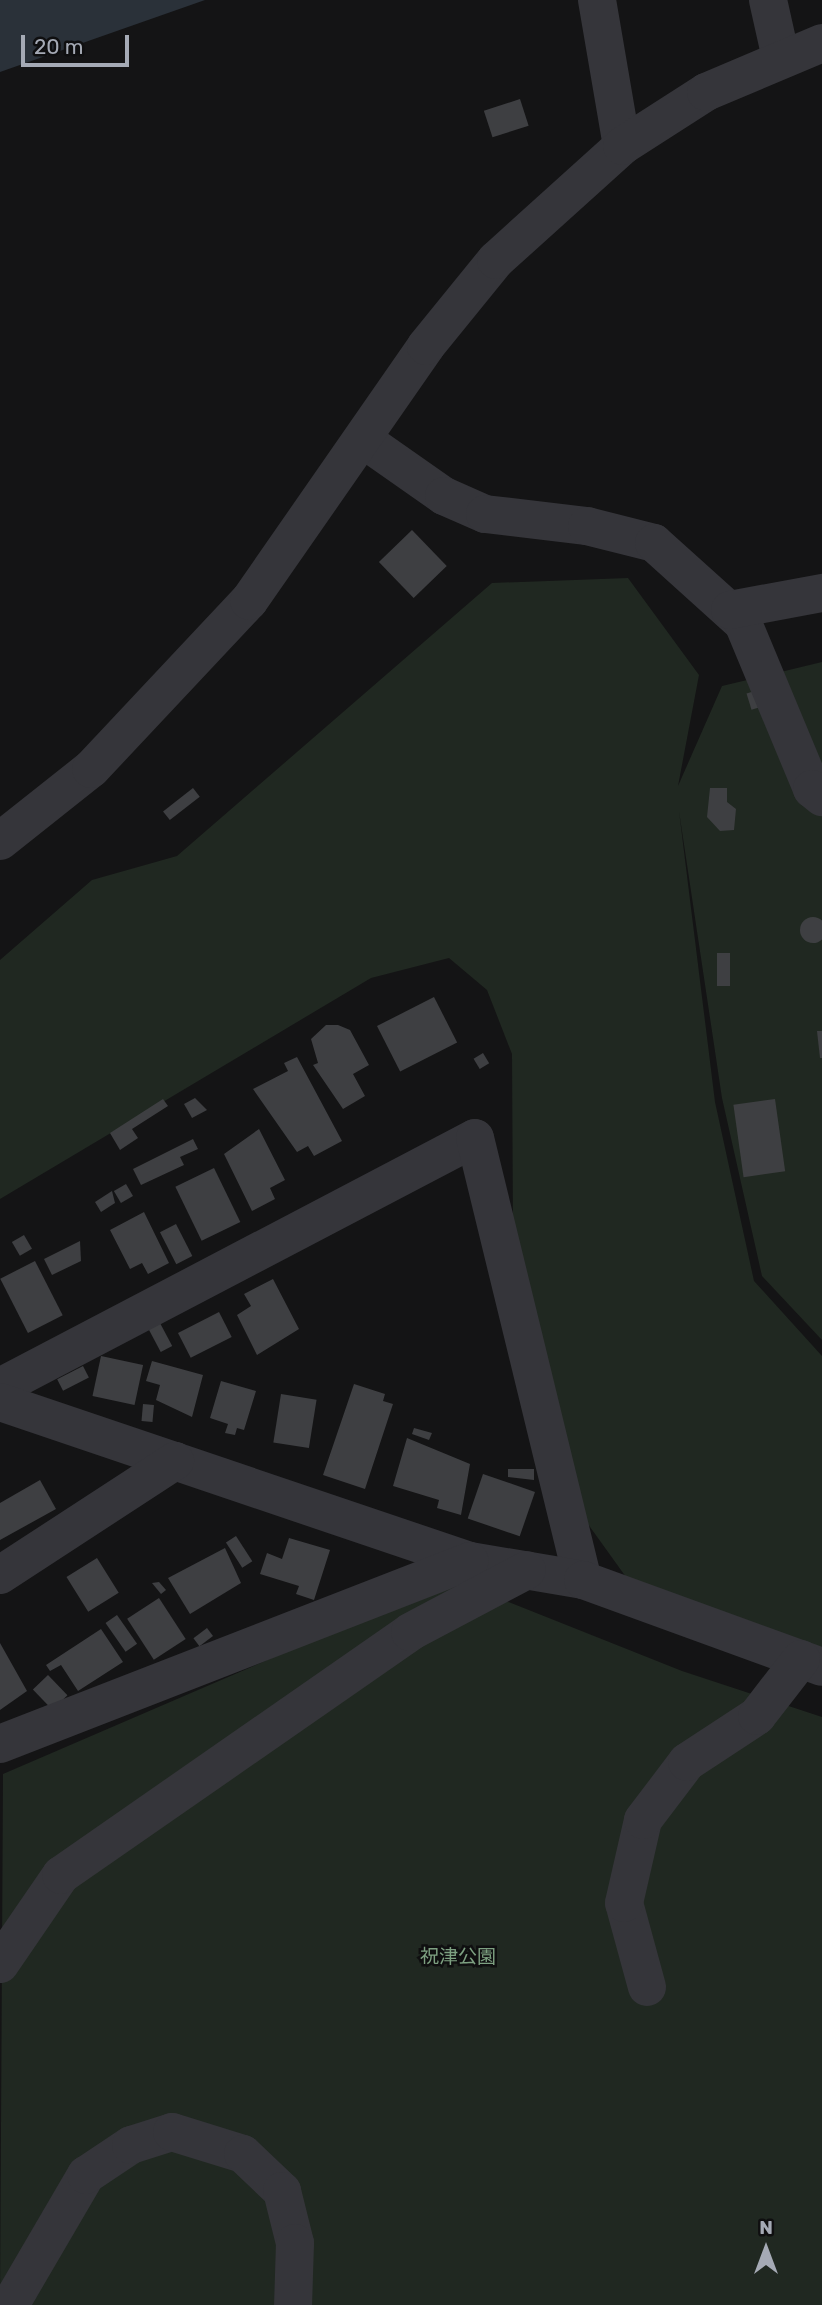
<!DOCTYPE html>
<meta charset="utf-8">
<style>
body{margin:0}
#map{position:relative;width:822px;height:2305px;overflow:hidden;background:#141415;font-family:Rubik,"Noto Sans JP",sans-serif}
div>[style]{position:absolute}
[style*='--x']{left:calc(var(--x)*1px);top:calc(var(--y)*1px);width:calc(var(--w)*1px);rotate:calc(var(--a)*1deg)}
.green>*{inset:0;background:#202821}
.water>*{inset:0;background:#2a3139}
.building>*{inset:0;background:#3e3f42;transform-origin:0 0}
.round{border-radius:50%}
.minor>*{height:38px;margin:-19px;padding:0 19px;transform-origin:19px;border-radius:19px;background:#35353a}
span{translate:-50% -50%;white-space:nowrap;text-align:center;line-height:1.15;-webkit-text-stroke:5px #0f0f10;paint-order:stroke}
.park-label{font-size:19px;color:#7da081}
.north{position:absolute;left:731px;top:2214px;width:70px;height:70px;-webkit-text-stroke:5px #0f0f10;paint-order:stroke;rotate:0deg;font-size:19px;font-weight:700;line-height:28px;text-align:center;color:#a5aab5}
.north::after{content:'';display:block;margin:auto;width:24px;height:32px;background:#a5aab5;clip-path:polygon(50% 0,100% 100%,50% 72%,0 100%)}
.scale{position:absolute;left:21px;top:35px;width:108px;height:32px;box-sizing:border-box;border:4px solid #a5aab5;border-top:0;padding-left:9px;font-size:21px;line-height:24px;white-space:nowrap;color:#a5aab5;-webkit-text-stroke:5px #0f0f10;paint-order:stroke}
</style>
<div id="map">
<div class="green">
<i style="clip-path:polygon(628px 578px,699px 675px,678px 786px,722px 686px,822px 662px,822px 1340px,762px 1276px,722px 1098px,679px 811px,715px 1102px,754px 1281px,822px 1356px,822px 1662px,631px 1584px,580px 1513px,513px 1229px,512px 1054px,487px 990px,449px 958px,371px 978px,0 1199px,0 960px,92px 880px,177px 856px,492px 583px)"></i>
<i style="clip-path:polygon(453px 1580px,682px 1671px,822px 1717px,822px 2305px,0 2305px,3px 1774px)"></i>
</div>
<div class="water">
<i style="clip-path:polygon(0 0,205px 0,0 72px)"></i>
</div>
<div class="building">
<i style="left:520px;top:99px;width:28px;height:38px;rotate:72deg"></i>
<i style="left:412px;top:530px;width:50px;height:46px;rotate:46deg"></i>
<i style="left:758px;top:690px;width:17px;height:12px;rotate:73deg"></i>
<i style="left:193px;top:788px;width:11px;height:38px;rotate:52deg"></i>
<i style="clip-path:polygon(710px 788px,727px 788px,727px 802px,736px 809px,734px 830px,720px 831px,707px 817px)"></i>
<i class="round" style="left:800px;top:917px;width:26px;height:26px"></i>
<i style="left:717px;top:953px;width:13px;height:33px"></i>
<i style="left:434px;top:997px;width:51px;height:64px;rotate:63deg"></i>
<i style="clip-path:polygon(338px 1025px,350px 1030px,369px 1065px,353px 1074px,365px 1096px,343px 1109px,313px 1065px,318px 1063px,311px 1039px,326px 1025px)"></i>
<i style="clip-path:polygon(817px 1031px,822px 1031px,822px 1058px,820px 1058px)"></i>
<i style="left:483px;top:1053px;width:12px;height:11px;rotate:59deg"></i>
<i style="clip-path:polygon(297px 1057px,342px 1141px,314px 1156px,308px 1146px,297px 1152px,253px 1089px,288px 1071px,284px 1063px)"></i>
<i style="clip-path:polygon(195px 1098px,207px 1110px,192px 1118px,184px 1104px)"></i>
<i style="clip-path:polygon(163px 1099px,168px 1106px,132px 1129px,138px 1138px,120px 1150px,110px 1133px)"></i>
<i style="left:775px;top:1099px;width:73px;height:42px;rotate:82deg"></i>
<i style="clip-path:polygon(259px 1129px,285px 1180px,270px 1188px,275px 1199px,252px 1211px,224px 1154px)"></i>
<i style="clip-path:polygon(193px 1139px,198px 1149px,180px 1157px,184px 1165px,141px 1185px,133px 1169px)"></i>
<i style="left:214px;top:1168px;width:60px;height:43px;rotate:64deg"></i>
<i style="left:126px;top:1184px;width:14px;height:14px;rotate:60deg"></i>
<i style="clip-path:polygon(112px 1191px,115px 1203px,101px 1212px,95px 1202px)"></i>
<i style="clip-path:polygon(144px 1212px,169px 1263px,148px 1274px,142px 1263px,130px 1269px,110px 1230px)"></i>
<i style="left:176px;top:1224px;width:36px;height:18px;rotate:63deg"></i>
<i style="left:24px;top:1235px;width:16px;height:14px;rotate:60deg"></i>
<i style="clip-path:polygon(80px 1241px,81px 1261px,52px 1275px,44px 1259px)"></i>
<i style="left:35px;top:1261px;width:61px;height:39px;rotate:63deg"></i>
<i style="clip-path:polygon(273px 1279px,299px 1329px,257px 1355px,237px 1315px,251px 1306px,244px 1294px)"></i>
<i style="left:219px;top:1312px;width:28px;height:46px;rotate:63deg"></i>
<i style="left:160px;top:1323px;width:26px;height:13px;rotate:62deg"></i>
<i style="left:101px;top:1356px;width:43px;height:41px;rotate:12deg"></i>
<i style="clip-path:polygon(152px 1361px,203px 1375px,192px 1417px,156px 1400px,160px 1385px,146px 1381px)"></i>
<i style="left:83px;top:1366px;width:13px;height:29px;rotate:63deg"></i>
<i style="clip-path:polygon(221px 1381px,256px 1391px,244px 1430px,237px 1428px,235px 1435px,225px 1433px,228px 1424px,210px 1418px)"></i>
<i style="clip-path:polygon(354px 1384px,385px 1394px,383px 1401px,393px 1404px,365px 1489px,323px 1475px)"></i>
<i style="left:281px;top:1394px;width:36px;height:49px;rotate:9deg"></i>
<i style="left:143px;top:1404px;width:11px;height:17px;rotate:5deg"></i>
<i style="clip-path:polygon(414px 1428px,432px 1433px,429px 1440px,412px 1434px)"></i>
<i style="clip-path:polygon(407px 1438px,470px 1464px,461px 1515px,437px 1508px,439px 1500px,393px 1486px)"></i>
<i style="clip-path:polygon(508px 1469px,534px 1469px,534px 1480px,508px 1477px)"></i>
<i style="left:483px;top:1474px;width:55px;height:47px;rotate:19deg"></i>
<i style="clip-path:polygon(40px 1480px,56px 1509px,0 1540px,0 1503px)"></i>
<i style="left:236px;top:1536px;width:30px;height:12px;rotate:57deg"></i>
<i style="clip-path:polygon(289px 1538px,330px 1550px,314px 1600px,296px 1594px,299px 1586px,260px 1574px,267px 1553px,282px 1559px)"></i>
<i style="clip-path:polygon(225px 1548px,241px 1583px,190px 1614px,168px 1578px)"></i>
<i style="left:97px;top:1558px;width:41px;height:36px;rotate:58deg"></i>
<i style="clip-path:polygon(159px 1582px,166px 1590px,161px 1594px,152px 1583px)"></i>
<i style="left:159px;top:1598px;width:49px;height:38px;rotate:57deg"></i>
<i style="left:117px;top:1615px;width:35px;height:14px;rotate:55deg"></i>
<i style="left:207px;top:1628px;width:10px;height:17px;rotate:53deg"></i>
<i style="clip-path:polygon(101px 1629px,123px 1662px,78px 1691px,61px 1665px,50px 1671px,46px 1665px)"></i>
<i style="clip-path:polygon(0 1643px,27px 1691px,0 1710px)"></i>
<i style="left:48px;top:1675px;width:28px;height:21px;rotate:46deg"></i>
</div>
<div class="minor">
<i style="--x:597;--y:0;--w:148;--a:80.3"></i>
<i style="--x:768;--y:0;--w:59;--a:77.4"></i>
<i style="--x:364;--y:440;--w:98;--a:35"></i>
<i style="--x:444;--y:496;--w:45;--a:23.7"></i>
<i style="--x:485;--y:514;--w:103;--a:6.7"></i>
<i style="--x:587;--y:526;--w:69;--a:14.2"></i>
<i style="--x:654;--y:543;--w:120;--a:42"></i>
<i style="--x:743;--y:623;--w:180;--a:67.4"></i>
<i style="--x:812;--y:789;--w:13;--a:39"></i>
<i style="--x:730;--y:610;--w:94;--a:-10.5"></i>
<i style="--x:0;--y:841;--w:116;--a:-38.4"></i>
<i style="--x:91;--y:769;--w:231;--a:-46.8"></i>
<i style="--x:249;--y:601;--w:310;--a:-55.2"></i>
<i style="--x:426;--y:346;--w:111;--a:-50.9"></i>
<i style="--x:496;--y:260;--w:170;--a:-42.1"></i>
<i style="--x:622;--y:146;--w:100;--a:-32.7"></i>
<i style="--x:706;--y:92;--w:126;--a:-22.9"></i>
<i style="--x:0;--y:1387;--w:536;--a:-27.66"></i>
<i style="--x:475;--y:1138;--w:455;--a:76.3"></i>
<i style="--x:0;--y:1402;--w:496;--a:18.7"></i>
<i style="--x:470;--y:1561;--w:115;--a:9.5"></i>
<i style="--x:583;--y:1580;--w:254;--a:20"></i>
<i style="--x:0;--y:1575;--w:209;--a:-33.1"></i>
<i style="--x:0;--y:1744;--w:504;--a:-21.27"></i>
<i style="--x:0;--y:1964;--w:108;--a:-55.6"></i>
<i style="--x:61;--y:1875;--w:425;--a:-34.8"></i>
<i style="--x:410;--y:1632;--w:132;--a:-27.9"></i>
<i style="--x:647;--y:1987;--w:87;--a:-105.3"></i>
<i style="--x:624;--y:1903;--w:85;--a:-77.1"></i>
<i style="--x:643;--y:1820;--w:73;--a:-52.8"></i>
<i style="--x:687;--y:1762;--w:84;--a:-33.3"></i>
<i style="--x:757;--y:1716;--w:72;--a:-52.3"></i>
<i style="--x:10;--y:2305;--w:151;--a:-59.7"></i>
<i style="--x:86;--y:2175;--w:54;--a:-33.7"></i>
<i style="--x:131;--y:2145;--w:43;--a:-17.6"></i>
<i style="--x:172;--y:2132;--w:74;--a:17.2"></i>
<i style="--x:243;--y:2154;--w:54;--a:43.5"></i>
<i style="--x:282;--y:2191;--w:54;--a:76"></i>
<i style="--x:295;--y:2243;--w:62;--a:91.8"></i>
</div>
<div class="park-label">
<span style="left:458px;top:1957px">祝津公園</span>
</div>
<div class="north">N</div>
<div class="scale">20 m</div>
</div>
